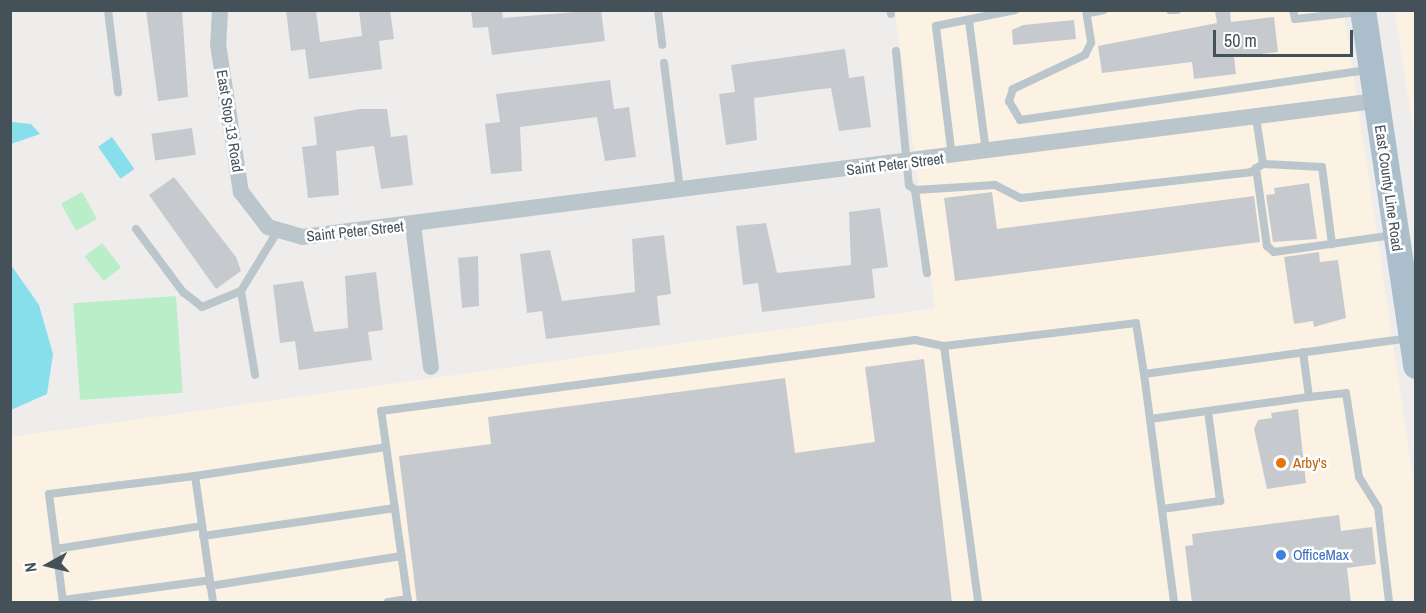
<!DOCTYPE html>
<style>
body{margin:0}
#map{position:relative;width:1426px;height:613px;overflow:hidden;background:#efecec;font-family:"Archivo Narrow",sans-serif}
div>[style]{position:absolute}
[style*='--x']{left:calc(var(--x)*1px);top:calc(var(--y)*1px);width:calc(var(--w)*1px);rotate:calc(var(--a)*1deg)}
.commercial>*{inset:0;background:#fbf2e4}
.green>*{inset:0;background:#b9eec9;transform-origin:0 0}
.water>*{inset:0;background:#86dfeb;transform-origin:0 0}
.building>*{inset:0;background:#c6cacf;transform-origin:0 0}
.service>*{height:8px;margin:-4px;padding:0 4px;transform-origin:4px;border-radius:4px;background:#bac5cc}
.minor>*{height:16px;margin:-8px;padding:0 8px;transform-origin:8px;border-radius:8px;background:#bac5cc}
.primary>*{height:26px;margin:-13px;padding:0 13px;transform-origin:13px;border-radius:13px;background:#abbecc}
.dots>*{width:16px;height:16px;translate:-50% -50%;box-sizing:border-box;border:3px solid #fff;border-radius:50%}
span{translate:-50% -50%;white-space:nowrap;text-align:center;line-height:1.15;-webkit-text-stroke:5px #fff;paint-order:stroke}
.street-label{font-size:15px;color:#455159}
.food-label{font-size:15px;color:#c56008}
.left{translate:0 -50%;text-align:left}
.shop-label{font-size:15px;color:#366cbe}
.frame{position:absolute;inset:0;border:12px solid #455159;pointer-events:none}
.north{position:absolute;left:18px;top:535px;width:60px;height:60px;-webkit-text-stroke:4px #fff;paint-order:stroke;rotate:262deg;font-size:16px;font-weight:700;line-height:24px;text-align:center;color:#455159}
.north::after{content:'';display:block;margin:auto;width:21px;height:27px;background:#455159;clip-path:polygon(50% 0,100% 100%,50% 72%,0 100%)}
.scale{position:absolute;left:1213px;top:30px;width:140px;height:27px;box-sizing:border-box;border:3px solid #455159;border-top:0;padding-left:8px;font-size:18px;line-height:21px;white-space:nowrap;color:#455159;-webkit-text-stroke:4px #fff;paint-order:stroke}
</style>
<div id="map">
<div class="commercial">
<i style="clip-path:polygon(895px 11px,1344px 11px,1415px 493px,1415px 602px,11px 602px,10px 437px,935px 308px)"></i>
<i style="clip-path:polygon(1395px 11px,1415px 11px,1415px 142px)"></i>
</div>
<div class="green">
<i style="left:82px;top:192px;width:31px;height:24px;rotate:61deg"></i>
<i style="left:102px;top:243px;width:31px;height:22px;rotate:52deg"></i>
<i style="left:176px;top:296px;width:97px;height:103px;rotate:86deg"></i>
</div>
<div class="water">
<i style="clip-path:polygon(10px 46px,12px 122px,31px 124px,40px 134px,11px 144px)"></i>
<i style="left:112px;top:137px;width:39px;height:17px;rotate:55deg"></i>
<i style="clip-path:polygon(11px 265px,39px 305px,53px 354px,47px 394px,11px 410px)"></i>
</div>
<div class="building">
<i style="clip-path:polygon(146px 10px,182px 10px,188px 97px,158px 101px)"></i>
<i style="clip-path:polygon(286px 10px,316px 10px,320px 42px,362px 36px,359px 10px,390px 10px,394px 39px,379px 41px,382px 69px,309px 79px,305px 49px,291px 51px)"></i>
<i style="clip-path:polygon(471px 10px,502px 10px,503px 18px,601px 10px,605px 41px,492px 55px,488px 27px,473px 28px)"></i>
<i style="clip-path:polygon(1230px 10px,1231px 22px,1274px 17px,1278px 52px,1234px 57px,1236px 74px,1194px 79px,1192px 62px,1102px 73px,1098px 46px,1217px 23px,1215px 11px)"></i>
<i style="clip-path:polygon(1074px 20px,1076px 39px,1013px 45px,1012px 30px,1023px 25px)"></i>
<i style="clip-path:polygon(845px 49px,849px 78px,864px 76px,871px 127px,839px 131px,831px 88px,805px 91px,754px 98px,757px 140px,726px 145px,719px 94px,735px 92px,731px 65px)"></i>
<i style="clip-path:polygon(610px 80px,614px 109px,629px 107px,636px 157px,605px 161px,597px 117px,520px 127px,522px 171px,491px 174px,485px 124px,500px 122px,496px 94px)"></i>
<i style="clip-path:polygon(360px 109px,387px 109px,391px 137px,407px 135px,413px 185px,381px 189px,374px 146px,336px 151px,339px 195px,308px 198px,302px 147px,317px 145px,314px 117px)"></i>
<i style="left:192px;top:128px;width:27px;height:41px;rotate:82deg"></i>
<i style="clip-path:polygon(174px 177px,236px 257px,241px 271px,216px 289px,149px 195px)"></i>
<i style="clip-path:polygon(1309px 183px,1317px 239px,1273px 242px,1266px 195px,1275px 194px,1274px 188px)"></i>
<i style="clip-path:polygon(992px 192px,997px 229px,1254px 196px,1260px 242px,955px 281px,944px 198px)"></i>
<i style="clip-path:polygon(880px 208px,888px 267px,872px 269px,875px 298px,762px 312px,758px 283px,743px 285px,736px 226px,766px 223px,777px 273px,851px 265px,849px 212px)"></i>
<i style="clip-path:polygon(664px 235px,671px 294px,657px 296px,660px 325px,546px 339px,542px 311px,527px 313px,520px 254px,550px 250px,562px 301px,611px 295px,635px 292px,632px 239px)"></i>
<i style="clip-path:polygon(1319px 252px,1320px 262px,1338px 260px,1346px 318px,1314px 327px,1313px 321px,1294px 324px,1284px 257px)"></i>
<i style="clip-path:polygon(478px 256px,479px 306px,462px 308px,458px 258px)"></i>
<i style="clip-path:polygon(376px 272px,383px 330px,368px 332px,372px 360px,299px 370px,295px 341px,280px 343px,273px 285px,303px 281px,314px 332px,348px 328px,345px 276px)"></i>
<i style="clip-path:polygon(924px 359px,952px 603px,417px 603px,399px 456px,491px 444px,488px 417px,785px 378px,795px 453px,875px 442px,865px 367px)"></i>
<i style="clip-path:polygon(1298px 409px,1306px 483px,1267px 489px,1254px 429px,1258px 420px,1272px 418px,1271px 413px)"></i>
<i style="clip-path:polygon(1339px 515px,1341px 531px,1372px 527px,1376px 564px,1347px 568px,1351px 603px,1192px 603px,1185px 546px,1193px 545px,1192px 534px)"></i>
</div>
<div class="service">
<i style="--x:108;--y:10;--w:83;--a:83"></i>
<i style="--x:658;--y:10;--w:35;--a:83"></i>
<i style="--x:890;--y:10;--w:4;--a:76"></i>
<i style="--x:1086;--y:10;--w:33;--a:81"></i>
<i style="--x:1091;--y:43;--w:13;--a:117"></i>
<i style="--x:1085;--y:55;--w:80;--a:154.7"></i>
<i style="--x:1013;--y:89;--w:13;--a:108"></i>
<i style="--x:1009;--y:101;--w:22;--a:60"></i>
<i style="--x:1020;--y:120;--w:352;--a:-8.2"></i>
<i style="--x:1170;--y:10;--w:7;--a:0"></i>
<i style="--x:1293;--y:10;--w:9;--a:77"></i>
<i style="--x:1295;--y:19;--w:64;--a:-6.2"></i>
<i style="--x:1089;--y:13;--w:15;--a:-11"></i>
<i style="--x:969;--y:21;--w:132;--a:82.6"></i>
<i style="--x:896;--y:51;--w:135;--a:84.5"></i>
<i style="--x:909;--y:185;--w:8;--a:40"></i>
<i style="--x:915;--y:190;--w:80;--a:-3.6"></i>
<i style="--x:995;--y:185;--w:29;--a:27"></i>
<i style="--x:1021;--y:198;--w:231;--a:-6.4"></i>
<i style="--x:1251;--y:172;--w:14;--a:-34"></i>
<i style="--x:1263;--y:164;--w:48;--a:-98.5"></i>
<i style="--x:664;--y:63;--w:128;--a:82.8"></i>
<i style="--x:952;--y:157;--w:132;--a:-97"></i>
<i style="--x:936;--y:26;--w:81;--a:-11.4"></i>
<i style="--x:1263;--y:164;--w:59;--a:2.9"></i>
<i style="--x:1322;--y:167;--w:78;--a:82.6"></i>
<i style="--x:1256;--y:168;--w:79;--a:82"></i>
<i style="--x:1267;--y:246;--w:9;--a:41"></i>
<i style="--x:1274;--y:252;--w:120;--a:-8.1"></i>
<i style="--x:915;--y:190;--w:84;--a:81.8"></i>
<i style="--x:136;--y:229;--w:79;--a:53.3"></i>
<i style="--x:183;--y:292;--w:24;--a:38"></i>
<i style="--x:202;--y:307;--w:42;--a:-22.3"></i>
<i style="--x:241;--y:291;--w:69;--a:-58.6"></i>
<i style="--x:241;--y:291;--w:85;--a:80.5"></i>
<i style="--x:944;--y:346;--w:258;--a:82.4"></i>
<i style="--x:1303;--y:352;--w:45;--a:82.4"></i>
<i style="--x:1309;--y:397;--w:37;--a:-6"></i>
<i style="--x:1346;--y:393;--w:85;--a:81.2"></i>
<i style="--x:1359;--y:477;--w:36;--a:58"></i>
<i style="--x:1378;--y:508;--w:95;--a:83.3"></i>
<i style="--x:1144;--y:374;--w:230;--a:82.5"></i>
<i style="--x:1150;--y:419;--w:161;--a:-7.9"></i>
<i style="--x:1162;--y:509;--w:59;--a:-7.9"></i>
<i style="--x:1220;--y:501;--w:91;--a:-97.6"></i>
<i style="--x:203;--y:536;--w:194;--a:-8.3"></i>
<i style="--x:56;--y:549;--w:148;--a:-9"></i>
<i style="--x:210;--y:586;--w:194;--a:-8.9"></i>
<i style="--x:63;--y:600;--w:148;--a:-7.7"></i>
<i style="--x:63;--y:602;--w:109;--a:-97.4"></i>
<i style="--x:49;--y:494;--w:147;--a:-7"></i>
<i style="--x:213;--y:602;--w:127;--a:-98.1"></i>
<i style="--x:195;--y:476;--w:193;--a:-8.6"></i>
<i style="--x:388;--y:602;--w:20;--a:-9"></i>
<i style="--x:408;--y:602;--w:193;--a:-98"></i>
<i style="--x:381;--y:411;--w:539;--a:-7.57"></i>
<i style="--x:915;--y:340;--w:30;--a:12"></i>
<i style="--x:944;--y:346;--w:193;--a:-6.8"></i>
<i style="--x:1136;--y:323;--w:52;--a:81.1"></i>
<i style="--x:1144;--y:374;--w:267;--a:-7.7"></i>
</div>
<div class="minor">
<i style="--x:220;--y:10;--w:34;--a:93"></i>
<i style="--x:218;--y:44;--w:150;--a:81.2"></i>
<i style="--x:241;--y:192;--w:44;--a:52.4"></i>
<i style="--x:268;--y:227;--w:35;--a:16"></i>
<i style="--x:302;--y:237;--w:1083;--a:-7.22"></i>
<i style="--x:413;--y:225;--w:143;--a:82.8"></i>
</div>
<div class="primary">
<i style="--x:1363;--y:10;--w:360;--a:81.5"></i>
</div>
<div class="dots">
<i style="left:1281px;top:463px;background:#e8710a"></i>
<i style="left:1281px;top:555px;background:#3f7fe0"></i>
</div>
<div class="street-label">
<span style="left:230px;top:121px;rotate:81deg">East Stop 13 Road</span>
<span style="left:895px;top:164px;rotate:-7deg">Saint Peter Street</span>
<span style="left:1389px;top:188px;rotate:82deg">East County Line Road</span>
<span style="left:355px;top:231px;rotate:-6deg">Saint Peter Street</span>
</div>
<div class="food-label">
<span class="left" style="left:1293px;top:463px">Arby's</span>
</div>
<div class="shop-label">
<span class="left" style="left:1293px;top:555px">OfficeMax</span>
</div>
<div class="frame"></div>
<div class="north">N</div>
<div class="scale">50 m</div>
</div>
